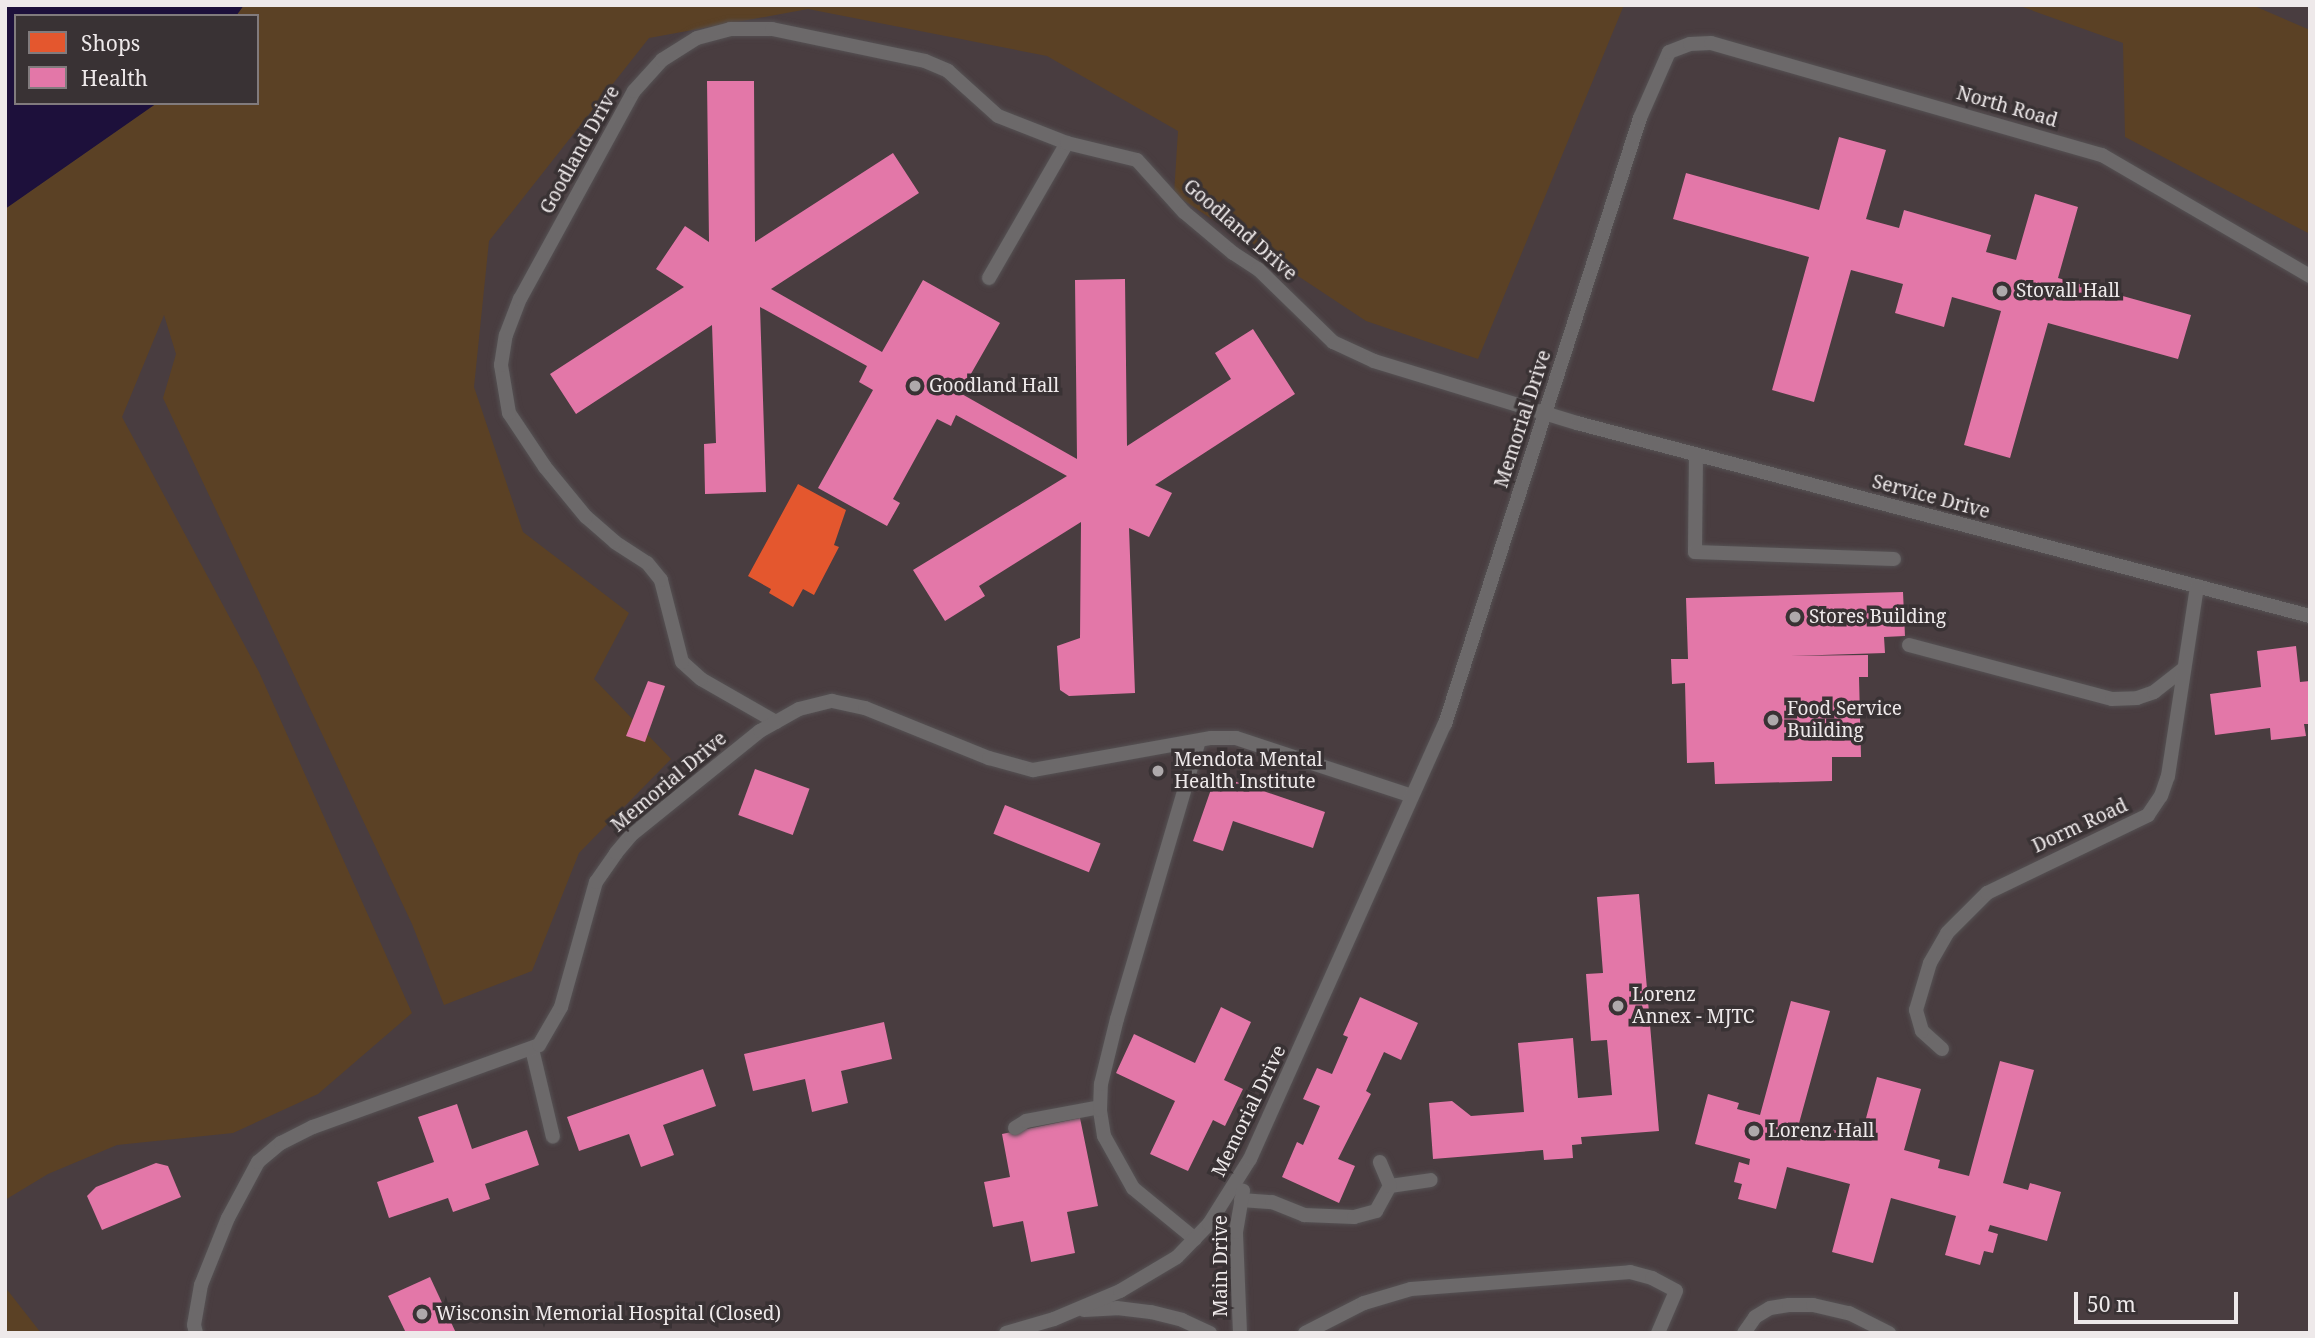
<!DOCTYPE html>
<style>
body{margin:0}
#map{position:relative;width:2315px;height:1338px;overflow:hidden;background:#383335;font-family:"Noto Serif",serif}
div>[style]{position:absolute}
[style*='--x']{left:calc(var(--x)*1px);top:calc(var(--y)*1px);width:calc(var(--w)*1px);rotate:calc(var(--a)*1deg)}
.built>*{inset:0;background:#493d40}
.green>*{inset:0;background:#5b4125}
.water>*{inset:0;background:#1d103b}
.shops>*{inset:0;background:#e4572e}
.health>*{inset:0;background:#e377a8;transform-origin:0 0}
.roads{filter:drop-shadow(0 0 2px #555153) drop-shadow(0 0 2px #555153)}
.lane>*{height:14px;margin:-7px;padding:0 7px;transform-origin:7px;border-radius:7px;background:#6c696a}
.dots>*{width:19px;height:19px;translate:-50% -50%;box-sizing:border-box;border:4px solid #393234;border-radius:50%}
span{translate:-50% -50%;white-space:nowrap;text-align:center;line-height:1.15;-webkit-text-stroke:7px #393234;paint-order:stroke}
.street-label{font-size:19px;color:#eee9ea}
.poi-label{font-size:19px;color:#eee9ea}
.left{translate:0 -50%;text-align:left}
.frame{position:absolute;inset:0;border:7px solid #eee9ea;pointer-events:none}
.legend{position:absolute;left:14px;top:14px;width:245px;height:91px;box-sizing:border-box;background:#393234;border:2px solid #817b7d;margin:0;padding:9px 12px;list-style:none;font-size:21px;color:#eee9ea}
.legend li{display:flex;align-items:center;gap:14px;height:35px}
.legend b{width:35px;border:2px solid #817b7d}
.scale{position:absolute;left:2074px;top:1292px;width:164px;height:32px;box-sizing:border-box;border:4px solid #eee9ea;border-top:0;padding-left:9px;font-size:21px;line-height:24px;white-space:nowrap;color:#eee9ea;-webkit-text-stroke:5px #393234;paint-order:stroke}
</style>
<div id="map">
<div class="built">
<i style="clip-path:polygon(244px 5px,2310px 5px,2310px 1333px,5px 1333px,5px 209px,157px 103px,257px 103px,257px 16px,236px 16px)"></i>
</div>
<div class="green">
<i style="clip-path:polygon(244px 5px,1624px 5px,1478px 359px,1366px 321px,1174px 194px,1178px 131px,1047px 56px,808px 9px,649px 38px,489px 241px,474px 387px,523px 532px,629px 613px,594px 679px,671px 759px,579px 853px,532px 971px,444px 1005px,412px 924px,163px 398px,176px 354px,164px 315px,122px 417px,259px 672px,412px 1013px,318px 1094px,233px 1133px,117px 1145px,48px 1174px,5px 1200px,5px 209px,157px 103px,257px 103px,257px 16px,236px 16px)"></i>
<i style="clip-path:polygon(2017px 5px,2252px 5px,2310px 30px,2310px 234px,2125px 137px,2123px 43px)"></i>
<i style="clip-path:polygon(5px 1287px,41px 1333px,5px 1333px)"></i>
</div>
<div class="water">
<i style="clip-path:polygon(5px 5px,244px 5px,236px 16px,16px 16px,16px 103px,157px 103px,5px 209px)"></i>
</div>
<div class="shops">
<i style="clip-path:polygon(798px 484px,846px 510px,834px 545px,839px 547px,814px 595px,803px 589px,793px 607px,769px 593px,771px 589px,748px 576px)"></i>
</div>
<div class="health">
<i style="clip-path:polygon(707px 81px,754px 81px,755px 242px,893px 153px,919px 193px,771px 289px,882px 352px,923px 280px,1000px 323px,960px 393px,1077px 459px,1075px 280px,1125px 279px,1127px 446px,1231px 379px,1215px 353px,1253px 329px,1295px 394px,1155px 485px,1172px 493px,1149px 537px,1129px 528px,1135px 693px,1069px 696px,1060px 690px,1057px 646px,1080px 638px,1081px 522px,979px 586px,985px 596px,945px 621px,913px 570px,1067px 476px,956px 415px,951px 426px,937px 419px,893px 499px,900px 503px,887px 526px,818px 488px,873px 390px,859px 382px,867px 366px,760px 307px,766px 492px,705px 494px,704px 444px,716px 443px,712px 325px,576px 414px,550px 374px,684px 287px,656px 269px,685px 226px,709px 242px)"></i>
<i style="clip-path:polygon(1839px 137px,1886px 150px,1866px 219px,1899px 228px,1904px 210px,1991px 235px,1986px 252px,2016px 260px,2035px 194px,2078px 207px,2058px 278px,2191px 315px,2178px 359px,2048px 323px,2010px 458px,1964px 445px,2001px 311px,1952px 297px,1944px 327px,1895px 313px,1903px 284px,1851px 270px,1814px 402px,1772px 390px,1809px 257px,1673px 219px,1686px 173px,1819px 210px)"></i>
<i style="clip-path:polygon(1903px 592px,1905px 636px,1884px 637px,1885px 653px,1790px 656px,1868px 655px,1868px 677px,1859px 677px,1861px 757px,1832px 757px,1832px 781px,1715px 784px,1714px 762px,1687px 763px,1685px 683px,1672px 684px,1671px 659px,1688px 659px,1686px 598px)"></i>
<i style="clip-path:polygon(2296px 646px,2300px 682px,2310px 681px,2310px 724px,2304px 724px,2306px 736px,2271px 740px,2270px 728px,2215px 735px,2210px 694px,2261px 687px,2257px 651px)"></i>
<i style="clip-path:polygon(648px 681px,665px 686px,645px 742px,626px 736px)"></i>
<i style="left:755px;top:769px;width:58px;height:49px;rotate:20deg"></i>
<i style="clip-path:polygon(1216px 775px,1325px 812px,1313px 848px,1233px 821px,1223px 851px,1193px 841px)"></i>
<i style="left:1005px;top:805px;width:103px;height:31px;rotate:22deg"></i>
<i style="clip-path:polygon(1639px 894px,1659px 1131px,1581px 1137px,1582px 1144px,1572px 1145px,1573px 1158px,1544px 1160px,1543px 1150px,1433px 1159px,1429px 1103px,1452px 1101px,1471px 1116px,1524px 1112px,1518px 1043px,1573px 1038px,1578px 1098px,1612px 1095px,1607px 1040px,1591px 1041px,1586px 974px,1603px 973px,1597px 897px)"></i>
<i style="clip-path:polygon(1360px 997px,1418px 1023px,1401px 1060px,1384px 1052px,1366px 1091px,1371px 1094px,1338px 1159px,1355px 1166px,1339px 1203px,1282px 1177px,1297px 1142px,1303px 1145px,1320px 1106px,1303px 1099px,1317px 1068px,1332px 1074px,1348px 1037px,1343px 1035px)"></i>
<i style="clip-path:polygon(1791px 1001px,1830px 1011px,1798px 1127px,1822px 1134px,1823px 1127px,1861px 1137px,1877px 1077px,1921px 1089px,1904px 1150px,1940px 1160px,1938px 1168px,1969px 1176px,2000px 1061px,2034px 1070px,2003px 1183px,2028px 1190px,2030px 1183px,2061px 1192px,2047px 1241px,1990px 1225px,1988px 1231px,1998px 1234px,1993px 1253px,1984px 1251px,1980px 1265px,1945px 1255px,1956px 1216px,1891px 1198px,1873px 1263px,1832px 1252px,1850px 1184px,1787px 1167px,1776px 1209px,1738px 1199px,1742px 1184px,1734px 1182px,1739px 1162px,1749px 1165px,1750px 1159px,1695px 1144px,1708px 1094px,1739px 1103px,1737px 1109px,1760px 1115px)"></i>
<i style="clip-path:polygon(1221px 1007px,1251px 1022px,1224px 1080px,1243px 1089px,1225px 1126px,1213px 1120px,1188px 1171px,1150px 1154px,1175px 1101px,1116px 1073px,1134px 1034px,1195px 1063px)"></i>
<i style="clip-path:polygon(884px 1022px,892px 1059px,841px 1071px,848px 1103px,812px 1112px,805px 1079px,753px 1091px,744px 1054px)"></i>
<i style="clip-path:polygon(703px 1069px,716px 1106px,663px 1125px,674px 1155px,641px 1167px,629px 1134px,579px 1151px,567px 1117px)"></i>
<i style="clip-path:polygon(457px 1104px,472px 1149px,527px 1130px,539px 1165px,485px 1184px,490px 1199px,453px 1212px,448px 1198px,389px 1218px,377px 1182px,434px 1162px,418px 1117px)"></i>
<i style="clip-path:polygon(1080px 1118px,1098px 1206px,1067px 1212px,1075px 1253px,1031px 1262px,1023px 1221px,993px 1227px,984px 1182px,1010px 1177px,1002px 1134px)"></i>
<i style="clip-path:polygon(156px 1163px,168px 1166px,181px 1197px,102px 1230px,87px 1196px,96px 1187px)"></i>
<i style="clip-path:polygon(430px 1277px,456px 1333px,406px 1333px,388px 1296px)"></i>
</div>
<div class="roads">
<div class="lane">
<i style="--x:989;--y:278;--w:156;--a:-60"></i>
<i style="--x:1696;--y:455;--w:97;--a:90.6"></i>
<i style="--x:1695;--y:552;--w:199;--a:2"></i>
<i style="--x:1909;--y:645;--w:210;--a:14.9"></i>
<i style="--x:2112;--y:699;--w:25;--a:-2"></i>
<i style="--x:2137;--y:698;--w:18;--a:-19"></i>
<i style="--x:2154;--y:692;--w:36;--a:-38"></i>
<i style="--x:776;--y:722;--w:86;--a:-150.2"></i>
<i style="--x:701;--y:679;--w:25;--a:-138"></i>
<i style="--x:682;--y:662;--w:85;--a:-104.4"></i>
<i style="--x:661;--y:580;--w:22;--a:-129"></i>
<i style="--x:647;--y:563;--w:38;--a:-147"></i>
<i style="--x:615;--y:542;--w:38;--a:-139"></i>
<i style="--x:586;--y:517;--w:65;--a:-129.4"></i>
<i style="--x:545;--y:467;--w:65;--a:-123.7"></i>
<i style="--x:509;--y:413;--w:49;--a:-99.5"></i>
<i style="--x:501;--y:365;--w:30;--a:-81"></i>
<i style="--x:506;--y:335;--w:39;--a:-69"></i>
<i style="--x:520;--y:299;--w:237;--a:-61.3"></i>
<i style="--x:634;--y:91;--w:42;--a:-47.9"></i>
<i style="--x:662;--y:60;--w:41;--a:-32.2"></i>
<i style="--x:697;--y:38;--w:34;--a:-15"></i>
<i style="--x:730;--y:29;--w:42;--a:0"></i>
<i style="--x:772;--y:29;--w:156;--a:11.8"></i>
<i style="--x:925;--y:61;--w:25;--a:23"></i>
<i style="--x:948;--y:71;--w:67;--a:42"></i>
<i style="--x:998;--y:116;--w:74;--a:21.4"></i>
<i style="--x:1067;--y:143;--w:72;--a:13.7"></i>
<i style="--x:1137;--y:160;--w:70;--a:47.9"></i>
<i style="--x:1184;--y:212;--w:64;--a:39.9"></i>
<i style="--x:1233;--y:253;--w:30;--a:33"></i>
<i style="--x:1258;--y:269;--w:105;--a:44.2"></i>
<i style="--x:1333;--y:342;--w:45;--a:24.9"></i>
<i style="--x:1374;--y:361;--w:212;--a:17"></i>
<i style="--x:1577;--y:423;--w:758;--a:14.75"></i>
<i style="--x:532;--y:1049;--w:90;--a:76.6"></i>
<i style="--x:1942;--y:1049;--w:27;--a:-138"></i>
<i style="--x:1922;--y:1031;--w:22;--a:-106"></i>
<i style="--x:1916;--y:1010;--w:49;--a:-73.4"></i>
<i style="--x:1930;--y:963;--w:34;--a:-60"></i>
<i style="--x:1947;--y:933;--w:57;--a:-45"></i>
<i style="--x:1987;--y:893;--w:179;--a:-25.8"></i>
<i style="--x:2148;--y:815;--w:23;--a:-56"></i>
<i style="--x:2161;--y:796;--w:21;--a:-71"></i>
<i style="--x:2168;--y:776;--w:192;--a:-81.3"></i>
<i style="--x:1015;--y:1128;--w:13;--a:-32"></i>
<i style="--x:1026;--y:1121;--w:75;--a:-10.7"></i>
<i style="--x:1390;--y:1186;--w:41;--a:-8.3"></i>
<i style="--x:1241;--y:1200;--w:31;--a:4"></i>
<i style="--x:1272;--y:1202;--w:35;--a:22"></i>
<i style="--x:1304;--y:1215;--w:50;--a:2.3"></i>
<i style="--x:1354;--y:1217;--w:23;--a:-15"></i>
<i style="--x:1376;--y:1211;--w:29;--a:-61"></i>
<i style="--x:1390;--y:1186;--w:26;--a:-113"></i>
<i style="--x:1195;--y:1239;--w:80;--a:-140.6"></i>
<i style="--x:1133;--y:1188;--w:60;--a:-119.1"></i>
<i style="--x:1104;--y:1136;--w:26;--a:-99"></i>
<i style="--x:1100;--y:1110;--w:26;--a:-88"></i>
<i style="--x:1101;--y:1084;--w:67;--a:-76.2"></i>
<i style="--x:1117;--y:1019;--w:290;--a:-73.6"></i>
<i style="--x:1084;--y:1310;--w:33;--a:-3"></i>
<i style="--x:1117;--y:1308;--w:34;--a:7"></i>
<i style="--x:1151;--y:1312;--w:32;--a:14"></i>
<i style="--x:1182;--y:1320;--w:31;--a:25"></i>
<i style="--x:196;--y:1333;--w:8;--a:-104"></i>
<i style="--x:194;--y:1325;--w:41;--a:-80.1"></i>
<i style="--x:201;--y:1285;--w:72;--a:-68.1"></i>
<i style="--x:228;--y:1218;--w:64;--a:-61.8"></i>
<i style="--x:258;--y:1162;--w:30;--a:-40"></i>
<i style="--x:281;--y:1143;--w:36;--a:-27"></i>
<i style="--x:313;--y:1127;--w:240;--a:-19.9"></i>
<i style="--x:539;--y:1045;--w:44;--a:-59.9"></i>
<i style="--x:561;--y:1007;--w:130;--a:-74.4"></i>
<i style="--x:596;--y:882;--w:35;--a:-55"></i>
<i style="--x:616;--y:853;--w:23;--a:-50"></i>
<i style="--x:631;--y:835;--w:166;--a:-38.9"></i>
<i style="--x:760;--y:731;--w:45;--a:-29.4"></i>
<i style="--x:799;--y:709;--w:34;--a:-14"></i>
<i style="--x:832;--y:701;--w:34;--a:12"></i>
<i style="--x:865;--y:708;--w:134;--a:22"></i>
<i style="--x:989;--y:758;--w:46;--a:15.3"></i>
<i style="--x:1033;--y:770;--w:181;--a:-10.2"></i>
<i style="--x:1211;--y:738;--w:25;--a:0"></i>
<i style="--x:1236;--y:738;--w:185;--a:18.2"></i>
<i style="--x:1006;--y:1333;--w:50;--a:-16.3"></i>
<i style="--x:1054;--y:1319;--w:72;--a:-23"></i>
<i style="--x:1120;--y:1291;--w:66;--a:-30.8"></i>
<i style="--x:1177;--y:1257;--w:46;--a:-45.9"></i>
<i style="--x:1209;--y:1224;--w:77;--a:-57.8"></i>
<i style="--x:1250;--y:1159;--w:477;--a:-65.9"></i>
<i style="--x:1445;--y:724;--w:637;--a:-72.16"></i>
<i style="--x:1640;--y:118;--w:72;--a:-66.3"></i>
<i style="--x:1669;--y:52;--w:22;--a:-21"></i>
<i style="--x:1690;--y:44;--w:21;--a:-3"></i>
<i style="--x:1711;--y:43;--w:407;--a:16"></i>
<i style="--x:2102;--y:155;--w:241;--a:30.2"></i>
<i style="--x:1240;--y:1333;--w:101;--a:-92.3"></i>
<i style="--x:1236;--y:1232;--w:42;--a:-80.3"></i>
<i style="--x:1305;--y:1333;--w:66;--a:-27"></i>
<i style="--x:1364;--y:1303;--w:49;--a:-16.6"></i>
<i style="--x:1411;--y:1289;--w:220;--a:-4.4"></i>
<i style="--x:1630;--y:1272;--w:23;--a:15"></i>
<i style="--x:1652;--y:1278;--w:27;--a:28"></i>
<i style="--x:1676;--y:1291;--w:46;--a:113.2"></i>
<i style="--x:1744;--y:1333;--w:19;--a:-55"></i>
<i style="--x:1755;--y:1317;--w:17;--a:-31"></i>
<i style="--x:1770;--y:1308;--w:19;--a:-9"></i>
<i style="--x:1789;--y:1305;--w:24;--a:0"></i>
<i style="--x:1813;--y:1305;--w:37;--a:13"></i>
<i style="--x:1849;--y:1313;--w:45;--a:26.6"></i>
</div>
</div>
<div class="dots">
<i style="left:2002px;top:291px;background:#aea9ab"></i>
<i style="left:915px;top:386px;background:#aea9ab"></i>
<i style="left:1795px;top:617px;background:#aea9ab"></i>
<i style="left:1773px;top:720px;background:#aea9ab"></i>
<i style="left:1158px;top:771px;background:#aea9ab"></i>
<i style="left:1618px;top:1006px;background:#aea9ab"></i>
<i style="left:1754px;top:1131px;background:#aea9ab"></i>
<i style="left:422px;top:1314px;background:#aea9ab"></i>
</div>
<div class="street-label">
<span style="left:2007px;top:107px;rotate:16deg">North Road</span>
<span style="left:580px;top:150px;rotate:-61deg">Goodland Drive</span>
<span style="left:1240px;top:230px;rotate:41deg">Goodland Drive</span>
<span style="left:1523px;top:419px;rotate:-72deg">Memorial Drive</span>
<span style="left:1931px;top:497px;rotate:15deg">Service Drive</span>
<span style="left:669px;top:782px;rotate:-40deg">Memorial Drive</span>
<span style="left:2080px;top:826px;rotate:-25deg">Dorm Road</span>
<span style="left:1249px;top:1111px;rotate:-64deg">Memorial Drive</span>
<span style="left:1221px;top:1266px;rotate:-90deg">Main Drive</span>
</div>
<div class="poi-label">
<span class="left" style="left:2016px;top:291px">Stovall Hall</span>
<span class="left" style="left:929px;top:386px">Goodland Hall</span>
<span class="left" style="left:1809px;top:617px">Stores Building</span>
<span class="left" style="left:1787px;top:720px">Food Service<br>Building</span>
<span class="left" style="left:1174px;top:771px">Mendota Mental<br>Health Institute</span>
<span class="left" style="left:1632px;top:1006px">Lorenz<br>Annex - MJTC</span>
<span class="left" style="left:1768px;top:1131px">Lorenz Hall</span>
<span class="left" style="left:436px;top:1314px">Wisconsin Memorial Hospital (Closed)</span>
</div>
<div class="frame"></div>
<ul class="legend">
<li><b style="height:19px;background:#e4572e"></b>Shops</li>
<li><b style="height:19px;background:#e377a8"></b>Health</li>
</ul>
<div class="scale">50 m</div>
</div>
